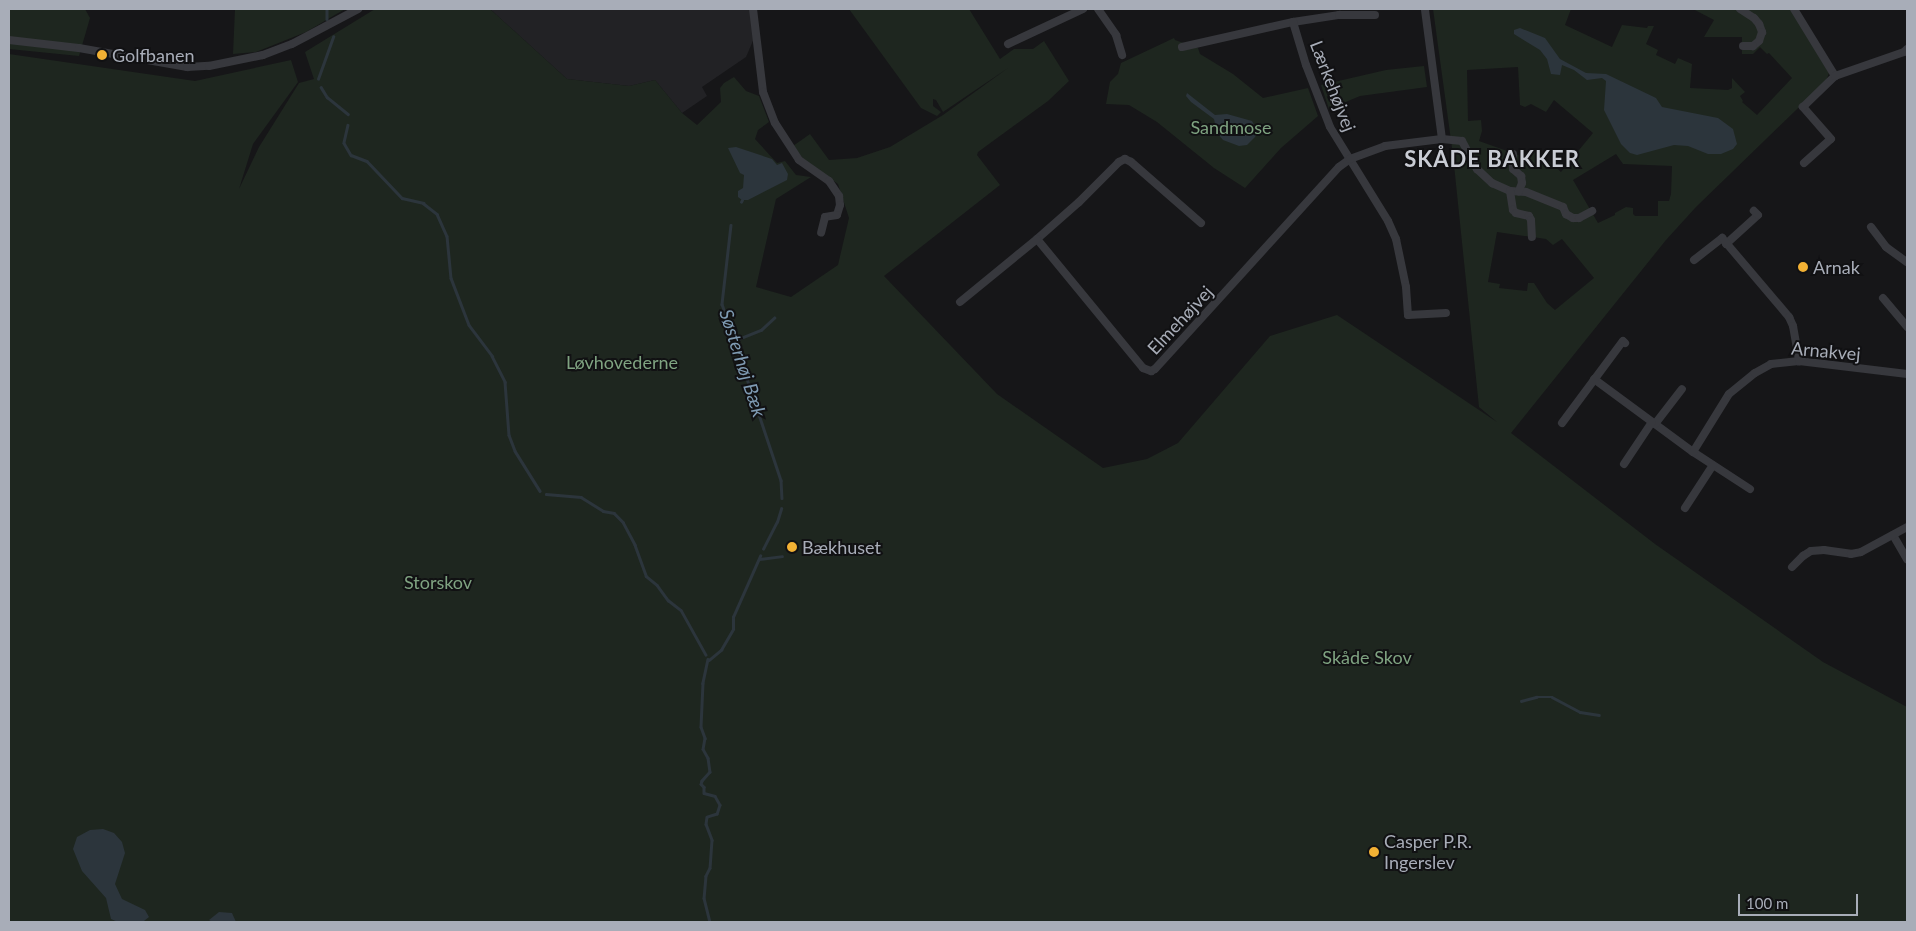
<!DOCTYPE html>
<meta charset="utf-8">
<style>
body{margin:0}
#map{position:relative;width:1916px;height:931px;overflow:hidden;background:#161618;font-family:Lato,sans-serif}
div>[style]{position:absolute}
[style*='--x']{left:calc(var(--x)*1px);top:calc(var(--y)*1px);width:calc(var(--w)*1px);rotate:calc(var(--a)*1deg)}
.built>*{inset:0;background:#222225}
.green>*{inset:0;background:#1e261f}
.water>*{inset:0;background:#2c353c}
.stream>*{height:2.5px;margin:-1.25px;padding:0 1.25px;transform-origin:1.25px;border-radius:1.25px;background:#2c353c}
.street>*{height:8px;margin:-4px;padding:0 4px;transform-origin:4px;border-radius:4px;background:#37383d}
.dots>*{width:14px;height:14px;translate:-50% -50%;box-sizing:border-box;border:2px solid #111113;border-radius:50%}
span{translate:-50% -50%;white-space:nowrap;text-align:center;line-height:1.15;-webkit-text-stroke:4px #111113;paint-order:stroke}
.poi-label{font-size:18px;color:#a8adb8}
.left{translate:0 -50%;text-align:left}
.street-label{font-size:18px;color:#a8adb8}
.park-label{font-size:18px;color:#7fa381}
.water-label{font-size:19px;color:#7f9bb3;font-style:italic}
.district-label{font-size:22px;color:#c9ccd4;font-weight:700;letter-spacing:1px}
.frame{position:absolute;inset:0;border:10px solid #a8adb8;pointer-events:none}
.scale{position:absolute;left:1738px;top:894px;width:120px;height:22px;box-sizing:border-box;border:2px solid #a8adb8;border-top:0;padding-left:6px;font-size:15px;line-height:18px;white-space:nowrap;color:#a8adb8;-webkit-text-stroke:4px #111113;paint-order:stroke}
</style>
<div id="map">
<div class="built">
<i style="clip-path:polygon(490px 9px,750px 9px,755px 36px,746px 57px,702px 87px,707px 96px,682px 113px,655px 80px,629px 86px,567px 79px)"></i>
</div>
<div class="green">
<i style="clip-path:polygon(9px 9px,85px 9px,90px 18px,79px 56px,9px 49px)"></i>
<i style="clip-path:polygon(235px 9px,345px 9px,306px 32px,256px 52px,233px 54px)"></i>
<i style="clip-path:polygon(evenodd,375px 9px,490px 9px,567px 79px,629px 86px,655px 80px,682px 113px,697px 125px,721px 102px,720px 88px,724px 83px,734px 77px,746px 91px,759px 96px,769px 122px,758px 130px,755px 139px,777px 163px,785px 161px,796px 175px,811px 177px,776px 199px,756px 287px,791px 297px,838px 265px,849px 218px,838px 184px,805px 161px,793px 146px,810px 134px,829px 160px,857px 158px,890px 147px,943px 115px,1008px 68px,943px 112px,936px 100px,933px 99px,933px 106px,941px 112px,937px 116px,921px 108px,849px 9px,969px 9px,1000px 59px,1014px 49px,1033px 49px,1044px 41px,1069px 81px,1048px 101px,978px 152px,977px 155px,1000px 185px,884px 276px,997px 394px,1103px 468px,1147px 459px,1178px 443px,1270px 336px,1337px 315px,1497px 422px,1479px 407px,1453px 155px,1433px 9px,1571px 9px,1565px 25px,1612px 47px,1622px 25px,1647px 28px,1648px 26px,1654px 26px,1646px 44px,1658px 50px,1656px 55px,1675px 64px,1678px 58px,1692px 64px,1690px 88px,1728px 90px,1732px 88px,1732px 78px,1745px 92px,1740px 96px,1743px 101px,1742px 102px,1757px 115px,1792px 78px,1769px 53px,1767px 54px,1760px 47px,1753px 54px,1742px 54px,1742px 37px,1704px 37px,1714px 20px,1693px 9px,1791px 9px,1829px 73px,1826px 81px,1696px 207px,1666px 240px,1511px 433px,1655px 544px,1823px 662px,1907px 707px,1907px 922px,9px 922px,9px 54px,195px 81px,291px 60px,298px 82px,253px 144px,239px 189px,259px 147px,299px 83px,314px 79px,305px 52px,375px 9px,1518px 67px,1520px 105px,1525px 107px,1531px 104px,1546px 112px,1554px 100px,1593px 133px,1561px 172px,1536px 150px,1527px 158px,1479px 141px,1482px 131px,1481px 120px,1468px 121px,1467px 70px,1518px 67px,375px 9px,1616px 154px,1623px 164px,1672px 166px,1671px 194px,1669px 201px,1658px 201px,1658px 216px,1635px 216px,1633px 214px,1633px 208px,1626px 207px,1615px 213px,1615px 215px,1598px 223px,1573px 180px,1616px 154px,375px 9px,1497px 232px,1546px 239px,1553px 245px,1562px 239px,1594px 278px,1555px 310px,1547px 303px,1534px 283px,1528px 283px,1527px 291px,1499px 288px,1500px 284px,1488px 282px,1497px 232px)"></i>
<i style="clip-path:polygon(1174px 38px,1175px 40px,1198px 48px,1200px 54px,1233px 74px,1263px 98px,1308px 88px,1318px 116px,1281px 148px,1245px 188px,1214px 168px,1157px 122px,1129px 105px,1106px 104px,1110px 82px,1118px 74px,1121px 63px)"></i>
<i style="clip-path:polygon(1424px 66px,1427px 87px,1360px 96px,1329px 109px,1321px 85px,1386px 70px)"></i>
</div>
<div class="water">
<i style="clip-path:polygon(1520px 28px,1545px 38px,1560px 59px,1586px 73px,1606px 74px,1656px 98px,1662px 107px,1718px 118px,1733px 129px,1737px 144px,1733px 149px,1721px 154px,1708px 154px,1688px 146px,1674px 145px,1637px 155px,1630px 153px,1621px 144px,1604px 110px,1606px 81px,1602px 78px,1587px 80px,1574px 70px,1562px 65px,1560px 75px,1551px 74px,1547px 59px,1540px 50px,1514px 34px,1514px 30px)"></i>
<i style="clip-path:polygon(1187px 93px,1215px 115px,1227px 114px,1252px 121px,1258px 132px,1255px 137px,1247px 145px,1239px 146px,1223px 140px,1217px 133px,1214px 119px,1191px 102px,1186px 96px)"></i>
<i style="clip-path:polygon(736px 147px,772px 159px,777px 165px,782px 163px,788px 174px,787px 180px,748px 200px,742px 200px,738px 197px,738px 191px,743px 188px,744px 175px,740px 173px,728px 148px)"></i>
<i style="clip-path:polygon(103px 829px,114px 833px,122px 842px,125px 853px,115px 884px,122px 899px,145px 910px,149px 917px,144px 921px,118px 922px,111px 919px,106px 898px,82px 871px,73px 849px,77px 837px,90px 830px)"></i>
<i style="clip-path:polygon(219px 912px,232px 913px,236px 922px,212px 922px,209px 920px)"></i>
</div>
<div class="stream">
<i style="--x:327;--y:9;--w:10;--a:90"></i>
<i style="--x:318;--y:79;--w:45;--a:-70.3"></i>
<i style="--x:321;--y:87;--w:12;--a:59"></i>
<i style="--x:327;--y:97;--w:27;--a:39"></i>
<i style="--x:348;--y:125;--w:18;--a:103"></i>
<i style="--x:344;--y:143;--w:14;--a:60"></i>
<i style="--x:351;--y:155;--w:17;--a:21"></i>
<i style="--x:367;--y:161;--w:51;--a:46.6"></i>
<i style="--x:402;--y:198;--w:22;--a:13"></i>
<i style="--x:423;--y:203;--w:18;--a:38"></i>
<i style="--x:437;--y:214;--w:24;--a:66"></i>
<i style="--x:447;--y:236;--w:42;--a:84.6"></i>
<i style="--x:451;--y:278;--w:50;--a:69"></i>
<i style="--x:469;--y:325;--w:39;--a:53"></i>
<i style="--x:492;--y:356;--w:29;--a:63"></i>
<i style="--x:505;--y:382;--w:53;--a:85.7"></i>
<i style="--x:509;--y:435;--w:17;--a:69"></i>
<i style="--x:515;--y:451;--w:47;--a:58"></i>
<i style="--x:741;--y:202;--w:2;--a:-63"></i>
<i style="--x:731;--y:225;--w:80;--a:96.5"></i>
<i style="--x:722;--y:304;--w:186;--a:71.5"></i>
<i style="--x:781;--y:480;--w:18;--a:87"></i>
<i style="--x:736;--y:340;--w:27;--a:-22"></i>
<i style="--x:761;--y:330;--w:18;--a:-43"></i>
<i style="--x:546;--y:494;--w:35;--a:5"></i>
<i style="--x:581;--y:497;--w:26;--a:32"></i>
<i style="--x:603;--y:511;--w:11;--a:10"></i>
<i style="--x:614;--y:513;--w:13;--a:45"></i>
<i style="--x:623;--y:522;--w:26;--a:62"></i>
<i style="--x:635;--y:545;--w:33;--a:70"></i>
<i style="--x:646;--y:576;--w:14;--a:39"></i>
<i style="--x:657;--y:585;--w:19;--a:54"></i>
<i style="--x:668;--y:600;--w:16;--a:38"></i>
<i style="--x:681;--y:610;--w:51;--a:60.9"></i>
<i style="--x:763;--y:549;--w:30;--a:-63"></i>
<i style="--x:777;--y:522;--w:14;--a:-73"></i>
<i style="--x:759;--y:559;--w:23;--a:-7"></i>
<i style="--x:708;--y:659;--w:25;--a:102"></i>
<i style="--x:703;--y:683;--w:44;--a:92.6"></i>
<i style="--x:701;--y:727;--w:12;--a:70"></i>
<i style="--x:705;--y:738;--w:11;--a:100"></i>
<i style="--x:703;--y:749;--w:10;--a:61"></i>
<i style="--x:708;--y:758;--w:14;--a:82"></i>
<i style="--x:710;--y:772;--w:12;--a:132"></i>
<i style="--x:702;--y:781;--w:3;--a:108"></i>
<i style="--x:701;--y:784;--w:4;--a:45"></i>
<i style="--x:704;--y:787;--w:6;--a:90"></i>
<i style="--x:704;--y:793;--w:11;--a:15"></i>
<i style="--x:715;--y:796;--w:10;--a:61"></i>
<i style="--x:720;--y:805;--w:9;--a:108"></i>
<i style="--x:717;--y:814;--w:10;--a:163"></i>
<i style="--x:707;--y:817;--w:7;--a:98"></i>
<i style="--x:706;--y:824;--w:17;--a:69"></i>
<i style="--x:712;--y:840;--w:28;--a:94"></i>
<i style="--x:710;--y:868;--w:9;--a:117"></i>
<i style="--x:706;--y:876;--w:22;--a:95"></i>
<i style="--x:704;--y:898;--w:25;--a:76"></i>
<i style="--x:709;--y:660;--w:16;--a:-40"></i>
<i style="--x:721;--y:650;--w:24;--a:-60"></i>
<i style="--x:733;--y:629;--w:12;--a:-90"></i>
<i style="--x:733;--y:617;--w:67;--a:-66.1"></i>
<i style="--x:1521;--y:701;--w:16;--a:-15"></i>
<i style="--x:1536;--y:697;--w:16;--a:0"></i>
<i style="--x:1552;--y:697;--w:32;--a:28"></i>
<i style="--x:1580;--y:712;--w:19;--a:9"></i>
</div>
<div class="street">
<i style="--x:753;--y:9;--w:84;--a:83.1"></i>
<i style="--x:763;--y:92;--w:33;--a:69"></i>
<i style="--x:775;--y:123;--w:44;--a:57"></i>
<i style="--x:799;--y:160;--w:37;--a:35"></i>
<i style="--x:829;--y:181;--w:18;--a:56"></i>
<i style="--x:839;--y:196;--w:9;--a:84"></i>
<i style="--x:840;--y:205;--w:10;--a:107"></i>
<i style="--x:837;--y:215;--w:12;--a:171"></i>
<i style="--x:825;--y:217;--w:16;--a:104"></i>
<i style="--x:1098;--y:9;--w:32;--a:55"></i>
<i style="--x:1116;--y:35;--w:21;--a:73"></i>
<i style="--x:1740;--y:9;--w:17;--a:33"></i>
<i style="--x:1754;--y:18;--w:8;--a:50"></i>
<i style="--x:1759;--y:24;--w:9;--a:69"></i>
<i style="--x:1762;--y:32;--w:9;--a:108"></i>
<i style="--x:1759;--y:41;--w:8;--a:140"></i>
<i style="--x:1753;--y:46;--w:10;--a:180"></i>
<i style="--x:1794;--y:9;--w:79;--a:58.5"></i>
<i style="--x:1293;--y:22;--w:47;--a:-8.7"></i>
<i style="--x:1339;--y:15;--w:36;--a:0"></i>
<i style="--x:9;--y:40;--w:70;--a:6.5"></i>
<i style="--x:79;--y:48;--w:110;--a:10"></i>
<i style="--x:187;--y:67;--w:22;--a:-3"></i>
<i style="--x:209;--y:66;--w:55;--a:-11.5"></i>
<i style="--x:263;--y:55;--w:31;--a:-21"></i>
<i style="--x:292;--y:44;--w:75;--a:-27.9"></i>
<i style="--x:1008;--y:44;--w:83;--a:-25"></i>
<i style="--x:1182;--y:47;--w:114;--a:-12.7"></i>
<i style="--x:1293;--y:22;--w:45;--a:73.2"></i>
<i style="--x:1306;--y:65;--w:66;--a:68.8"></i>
<i style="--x:1330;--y:127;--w:110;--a:58.3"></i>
<i style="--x:1388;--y:221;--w:20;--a:66"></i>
<i style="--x:1396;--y:239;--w:49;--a:78.2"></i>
<i style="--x:1406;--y:287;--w:28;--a:86"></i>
<i style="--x:1408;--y:315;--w:38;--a:-3"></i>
<i style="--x:1442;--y:139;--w:20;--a:6"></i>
<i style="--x:1462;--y:141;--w:32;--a:62"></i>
<i style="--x:1477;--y:169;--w:21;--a:43"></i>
<i style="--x:1492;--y:183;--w:20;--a:24"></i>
<i style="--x:1510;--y:191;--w:16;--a:4"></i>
<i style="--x:1526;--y:192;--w:40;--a:22"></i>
<i style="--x:1563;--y:207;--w:8;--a:67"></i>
<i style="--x:1566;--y:214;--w:8;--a:30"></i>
<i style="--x:1573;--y:218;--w:6;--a:0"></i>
<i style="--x:1579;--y:218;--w:15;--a:-28"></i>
<i style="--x:1513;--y:154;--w:15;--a:90"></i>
<i style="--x:1513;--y:169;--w:11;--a:41"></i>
<i style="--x:1521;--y:176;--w:7;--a:82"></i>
<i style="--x:1522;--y:183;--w:9;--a:111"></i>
<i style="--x:1804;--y:163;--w:36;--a:-42"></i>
<i style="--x:1831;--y:139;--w:43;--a:-131.2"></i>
<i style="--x:1803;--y:107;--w:45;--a:-44.1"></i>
<i style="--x:1835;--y:76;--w:73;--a:-19.2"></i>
<i style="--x:1904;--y:52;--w:4;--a:-45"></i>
<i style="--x:1510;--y:191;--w:19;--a:81"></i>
<i style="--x:1513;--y:210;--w:4;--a:45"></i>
<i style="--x:1516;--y:213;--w:13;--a:13"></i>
<i style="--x:1529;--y:216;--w:4;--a:63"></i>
<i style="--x:1531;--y:220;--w:17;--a:87"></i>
<i style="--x:1201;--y:223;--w:93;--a:-138.9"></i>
<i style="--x:1131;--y:162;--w:7;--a:-153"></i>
<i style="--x:1125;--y:159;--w:7;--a:153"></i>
<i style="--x:1119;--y:162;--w:57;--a:135"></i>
<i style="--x:1079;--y:202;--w:56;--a:138.6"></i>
<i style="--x:1037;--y:239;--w:167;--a:50.6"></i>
<i style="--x:1143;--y:368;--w:9;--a:21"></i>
<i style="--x:1151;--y:371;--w:4;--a:-27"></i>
<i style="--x:1155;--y:369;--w:273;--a:-47.7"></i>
<i style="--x:1339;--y:167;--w:14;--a:-36"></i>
<i style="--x:1350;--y:159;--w:37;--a:-20"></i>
<i style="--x:1385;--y:146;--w:57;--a:-7"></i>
<i style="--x:1442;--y:139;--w:131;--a:-97.5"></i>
<i style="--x:1871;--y:227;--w:25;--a:53"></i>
<i style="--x:1886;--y:247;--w:26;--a:36"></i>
<i style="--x:1726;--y:244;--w:43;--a:-42.2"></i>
<i style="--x:1758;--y:215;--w:6;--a:-135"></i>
<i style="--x:1694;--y:260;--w:36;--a:-38"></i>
<i style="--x:1722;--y:238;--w:104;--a:49.7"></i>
<i style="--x:1789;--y:317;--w:10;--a:66"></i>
<i style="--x:1793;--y:326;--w:36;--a:80"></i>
<i style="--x:1883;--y:298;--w:38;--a:50"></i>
<i style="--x:960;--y:302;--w:99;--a:-39.3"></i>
<i style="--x:1594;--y:379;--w:123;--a:36.4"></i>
<i style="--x:1562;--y:423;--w:102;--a:-53.4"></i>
<i style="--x:1623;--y:341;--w:3;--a:45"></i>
<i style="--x:1655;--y:424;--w:44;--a:-52.4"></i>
<i style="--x:1624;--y:464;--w:50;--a:-56.3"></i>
<i style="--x:1750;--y:489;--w:68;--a:-147"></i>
<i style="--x:1693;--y:452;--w:68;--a:-58.2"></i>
<i style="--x:1729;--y:394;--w:33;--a:-39"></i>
<i style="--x:1755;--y:373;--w:18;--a:-29"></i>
<i style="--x:1771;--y:364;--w:28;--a:-6"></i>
<i style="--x:1799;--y:361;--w:109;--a:6.9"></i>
<i style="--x:1685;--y:508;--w:51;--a:-56.9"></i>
<i style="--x:1893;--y:535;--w:28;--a:60"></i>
<i style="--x:1792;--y:567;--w:16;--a:-45"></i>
<i style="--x:1803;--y:556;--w:9;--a:-32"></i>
<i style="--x:1811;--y:551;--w:13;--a:-4"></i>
<i style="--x:1824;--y:550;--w:27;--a:8"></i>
<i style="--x:1851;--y:554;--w:10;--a:-11"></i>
<i style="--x:1861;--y:552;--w:52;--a:-28.5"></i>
</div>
<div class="dots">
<i style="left:102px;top:55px;background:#f2b134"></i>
<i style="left:1803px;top:267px;background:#f2b134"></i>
<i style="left:792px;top:547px;background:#f2b134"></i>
<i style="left:1374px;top:852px;background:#f2b134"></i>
</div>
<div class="poi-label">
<span class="left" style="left:112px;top:55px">Golfbanen</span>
<span class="left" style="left:1813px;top:267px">Arnak</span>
<span class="left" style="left:802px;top:547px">Bækhuset</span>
<span class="left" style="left:1384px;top:852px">Casper P.R.<br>Ingerslev</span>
</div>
<div class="street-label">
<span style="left:1333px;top:86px;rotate:69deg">Lærkehøjvej</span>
<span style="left:1180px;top:320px;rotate:-47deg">Elmehøjvej</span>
<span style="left:1826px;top:351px;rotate:5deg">Arnakvej</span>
</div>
<div class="park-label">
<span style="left:1231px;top:127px">Sandmose</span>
<span style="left:622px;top:362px">Løvhovederne</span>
<span style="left:438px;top:582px">Storskov</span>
<span style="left:1367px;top:657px">Skåde Skov</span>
</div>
<div class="water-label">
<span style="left:743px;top:363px;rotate:72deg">Søsterhøj Bæk</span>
</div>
<div class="district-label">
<span style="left:1492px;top:159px">SKÅDE BAKKER</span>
</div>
<div class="frame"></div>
<div class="scale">100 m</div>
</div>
